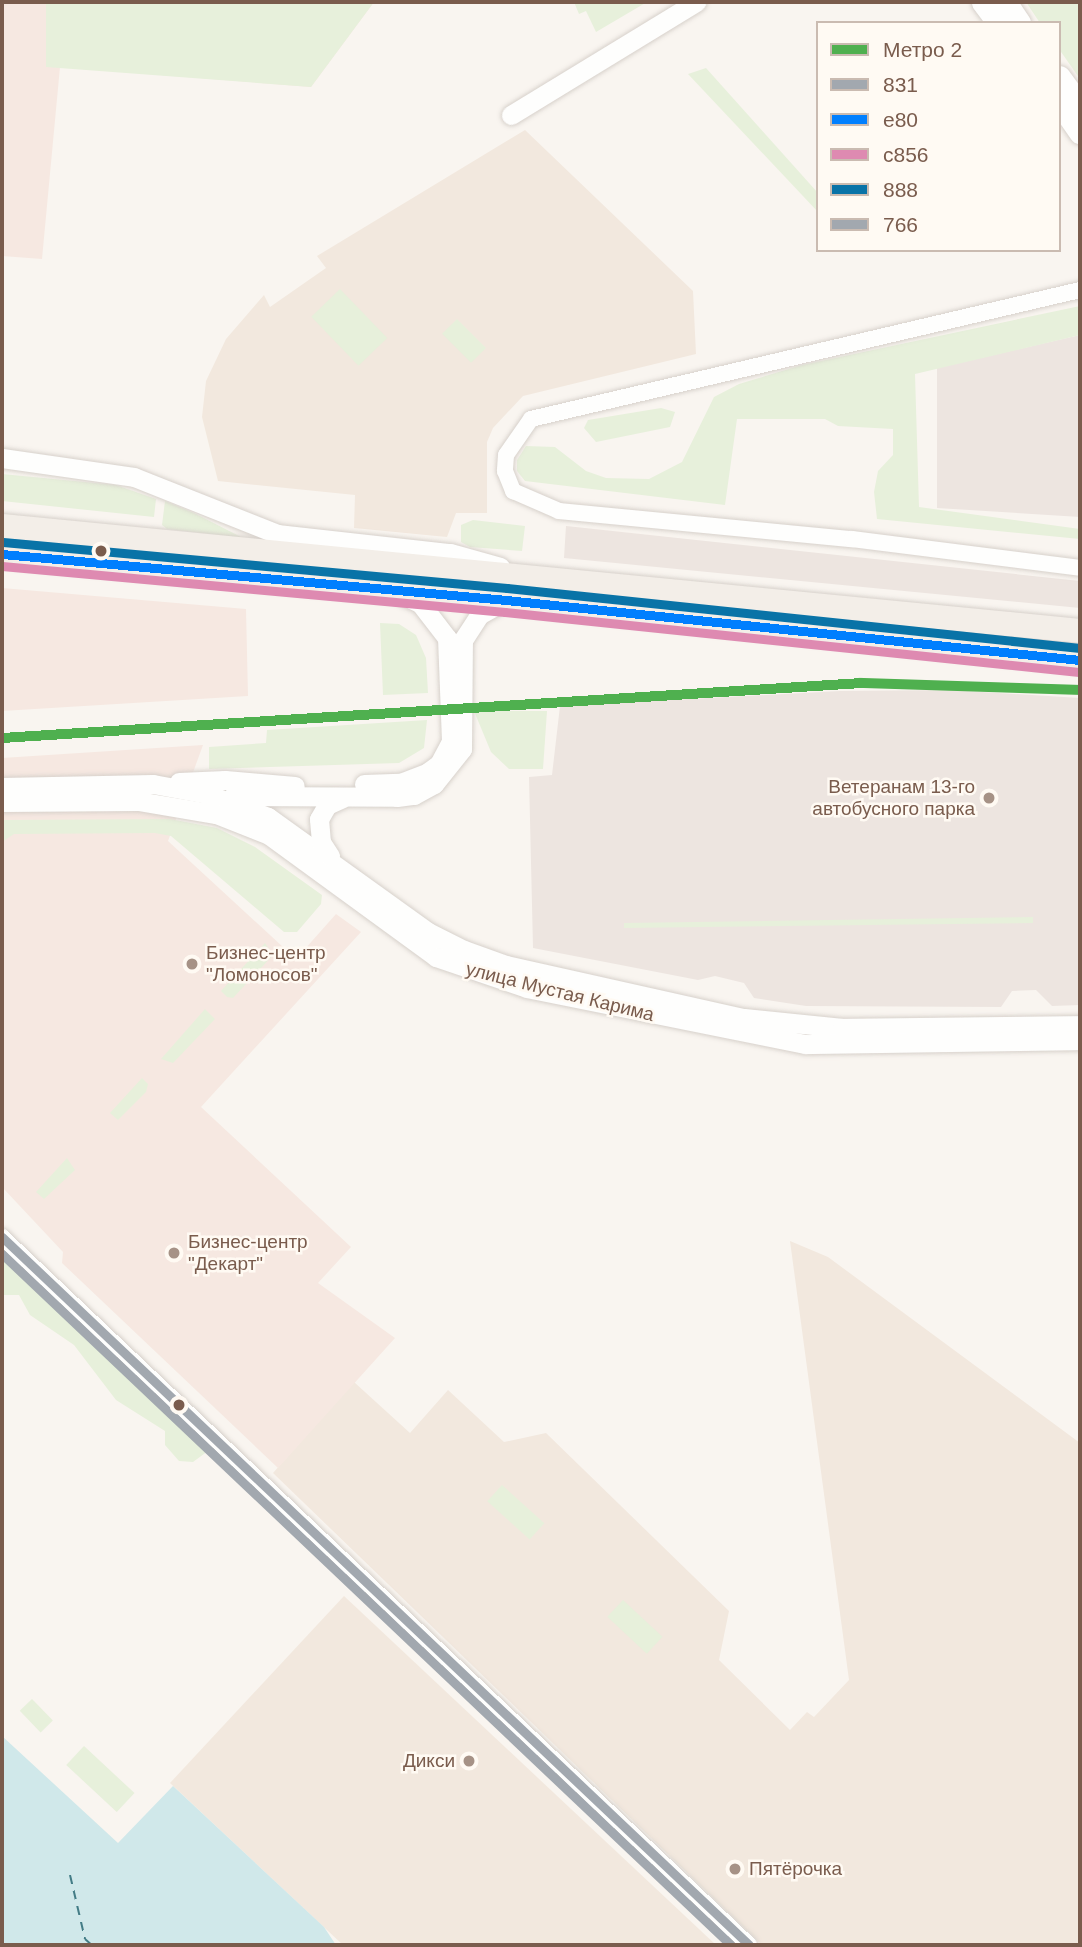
<!DOCTYPE html>
<meta charset="utf-8">
<style>
body{margin:0}
#map{position:relative;width:1082px;height:1947px;overflow:hidden;background:#f9f5f0;font-family:Arial,sans-serif}
div>[style]{position:absolute}
[style*='--x']{left:calc(var(--x)*1px);top:calc(var(--y)*1px);width:calc(var(--w)*1px);rotate:calc(var(--a)*1deg)}
.residential>*{inset:0;background:#f2e8de}
.commercial>*{inset:0;background:#f6e8e1}
.industrial>*{inset:0;background:#ede5e0}
.green>*{inset:0;background:#e7f0db;transform-origin:0 0}
.water>*{inset:0;background:#d0e8ea}
.ferry>*{height:2px;margin-top:-1px;transform-origin:0;background:repeating-linear-gradient(90deg,#437c86 0 9px,transparent 0 16px)}
.roads{filter:drop-shadow(0 0 2px #d7d1cb) drop-shadow(0 0 2px #d7d1cb)}
.minor>*{height:16px;margin:-8px;padding:0 8px;transform-origin:8px;border-radius:8px;background:#fefefd}
.tertiary>*{height:19px;margin:-9.5px;padding:0 9.5px;transform-origin:9.5px;border-radius:9.5px;background:#fefefd}
.secondary>*{height:23px;margin:-11.5px;padding:0 11.5px;transform-origin:11.5px;border-radius:11.5px;background:#fefefd}
.primary>*{height:24px;margin:-12px;padding:0 12px;transform-origin:12px;border-radius:12px;background:#f3eee8}
.bus-1>*{height:9px;margin:-4.5px;padding:0 4.5px;transform-origin:4.5px;border-radius:4.5px;background:#a2a8af}
.bus-2>*{height:9px;margin:-4.5px;padding:0 4.5px;transform-origin:4.5px;border-radius:4.5px;background:#007ffe}
.bus-3>*{height:9px;margin:-4.5px;padding:0 4.5px;transform-origin:4.5px;border-radius:4.5px;background:#de8ab1}
.bus-4>*{height:9px;margin:-4.5px;padding:0 4.5px;transform-origin:4.5px;border-radius:4.5px;background:#0973a7}
.bus-5>*{height:9px;margin:-4.5px;padding:0 4.5px;transform-origin:4.5px;border-radius:4.5px;background:#a2a8af}
.metro-1>*{height:10px;margin:-5px;padding:0 5px;transform-origin:5px;border-radius:5px;background:#4fb04f}
.dots>*{width:19px;height:19px;translate:-50% -50%;box-sizing:border-box;border:4px solid #fffaf3;border-radius:50%}
span{translate:-50% -50%;white-space:nowrap;text-align:center;line-height:1.15;-webkit-text-stroke:5px #fffaf3;paint-order:stroke}
.poi-label{font-size:19px;color:#7a5c4d}
.right{translate:-100% -50%;text-align:right}
.left{translate:0 -50%;text-align:left}
.street-label{font-size:19px;color:#7a5c4d}
.frame{position:absolute;inset:0;border:4px solid #7a5c4d;pointer-events:none}
.legend{position:absolute;left:816px;top:21px;width:245px;height:231px;box-sizing:border-box;background:#fffaf3;border:2px solid #cabbb1;margin:0;padding:9px 12px;list-style:none;font-size:21px;color:#7a5c4d}
.legend li{display:flex;align-items:center;gap:14px;height:35px}
.legend b{width:35px;border:2px solid #cabbb1}
</style>
<div id="map">
<div class="residential">
<i style="clip-path:polygon(525px 130px,693px 291px,696px 354px,523px 396px,493px 428px,487px 442px,487px 513px,456px 513px,447px 537px,354px 528px,355px 495px,218px 481px,202px 417px,206px 381px,226px 339px,264px 295px,270px 307px,326px 268px,317px 256px)"></i>
<i style="clip-path:polygon(790px 1241px,828px 1257px,1080px 1443px,1080px 1945px,762px 1945px,273px 1473px,354px 1382px,410px 1433px,448px 1390px,504px 1442px,546px 1433px,729px 1611px,719px 1660px,790px 1730px,807px 1712px,814px 1717px,849px 1680px)"></i>
<i style="clip-path:polygon(344px 1596px,716px 1945px,343px 1945px,170px 1783px)"></i>
</div>
<div class="commercial">
<i style="clip-path:polygon(2px 2px,374px 2px,311px 87px,60px 67px,42px 259px,2px 256px)"></i>
<i style="clip-path:polygon(2px 588px,246px 609px,248px 696px,2px 711px)"></i>
<i style="clip-path:polygon(203px 745px,168px 841px,296px 959px,336px 914px,361px 932px,201px 1107px,351px 1247px,318px 1283px,395px 1338px,278px 1468px,62px 1263px,63px 1252px,2px 1187px,2px 758px)"></i>
</div>
<div class="industrial">
<i style="clip-path:polygon(1080px 335px,1080px 517px,937px 508px,937px 368px)"></i>
<i style="clip-path:polygon(566px 526px,1080px 581px,1080px 608px,564px 558px)"></i>
<i style="clip-path:polygon(951px 690px,1080px 698px,1080px 1005px,1052px 1006px,1036px 990px,1012px 991px,1001px 1007px,806px 1006px,754px 998px,744px 983px,715px 976px,698px 980px,533px 948px,529px 777px,552px 775px,560px 706px,840px 691px)"></i>
</div>
<div class="green">
<i style="clip-path:polygon(46px 2px,374px 2px,311px 87px,46px 67px)"></i>
<i style="clip-path:polygon(574px 2px,647px 2px,596px 32px,586px 11px,579px 14px)"></i>
<i style="clip-path:polygon(1026px 2px,1080px 2px,1080px 79px,1059px 49px,1059px 23px,1040px 23px)"></i>
<i style="clip-path:polygon(706px 68px,818px 193px,818px 212px,688px 74px)"></i>
<i style="left:340px;top:289px;width:68px;height:40px;rotate:46deg"></i>
<i style="clip-path:polygon(1080px 306px,1080px 335px,915px 374px,919px 507px,1080px 529px,1080px 539px,877px 519px,874px 492px,878px 471px,893px 455px,893px 429px,838px 426px,825px 419px,737px 419px,725px 505px,525px 481px,517px 471px,517px 460px,526px 446px,555px 447px,586px 471px,606px 478px,649px 479px,682px 462px,714px 397px,739px 384px,802px 365px)"></i>
<i style="left:457px;top:319px;width:41px;height:21px;rotate:45deg"></i>
<i style="clip-path:polygon(661px 408px,675px 412px,670px 427px,596px 442px,584px 428px,588px 420px)"></i>
<i style="clip-path:polygon(2px 474px,116px 485px,156px 499px,154px 517px,2px 501px)"></i>
<i style="clip-path:polygon(165px 501px,194px 513px,243px 538px,167px 529px,162px 525px)"></i>
<i style="clip-path:polygon(473px 520px,525px 526px,522px 551px,470px 547px,461px 542px,461px 525px)"></i>
<i style="clip-path:polygon(380px 623px,399px 624px,416px 635px,426px 658px,428px 693px,383px 695px)"></i>
<i style="clip-path:polygon(474px 711px,547px 711px,543px 769px,509px 769px,491px 752px)"></i>
<i style="clip-path:polygon(427px 720px,424px 748px,399px 763px,209px 769px,209px 747px,266px 743px,267px 730px)"></i>
<i style="clip-path:polygon(170px 819px,217px 828px,255px 847px,322px 895px,321px 904px,297px 932px,284px 932px,171px 836px,155px 833px,14px 834px,2px 842px,2px 820px)"></i>
<i style="clip-path:polygon(1033px 917px,1033px 923px,624px 928px,624px 923px)"></i>
<i style="clip-path:polygon(265px 943px,273px 955px,233px 998px,227px 997px,221px 991px)"></i>
<i style="clip-path:polygon(205px 1009px,215px 1019px,173px 1063px,161px 1059px)"></i>
<i style="clip-path:polygon(142px 1078px,148px 1084px,146px 1092px,118px 1120px,110px 1113px)"></i>
<i style="clip-path:polygon(67px 1158px,75px 1170px,44px 1199px,36px 1192px)"></i>
<i style="clip-path:polygon(2px 1246px,14px 1265px,57px 1300px,103px 1352px,202px 1435px,208px 1451px,193px 1462px,179px 1461px,165px 1445px,165px 1431px,116px 1400px,74px 1345px,30px 1315px,19px 1295px,2px 1295px)"></i>
<i style="left:502px;top:1485px;width:57px;height:22px;rotate:42deg"></i>
<i style="left:623px;top:1600px;width:54px;height:23px;rotate:43deg"></i>
<i style="left:32px;top:1699px;width:30px;height:17px;rotate:46deg"></i>
<i style="left:84px;top:1746px;width:69px;height:26px;rotate:43deg"></i>
</div>
<div class="water">
<i style="clip-path:polygon(2px 1736px,118px 1843px,173px 1786px,324px 1927px,336px 1945px,2px 1945px)"></i>
</div>
<div class="ferry">
<i style="--x:70;--y:1875;--w:66;--a:76.8"></i>
<i style="--x:85;--y:1939;--w:9;--a:41"></i>
</div>
<div class="roads">
<div class="minor">
<i style="--x:1080;--y:290;--w:564;--a:166.78"></i>
<i style="--x:531;--y:419;--w:44;--a:124.8"></i>
<i style="--x:506;--y:455;--w:16;--a:94"></i>
<i style="--x:505;--y:471;--w:22;--a:68"></i>
<i style="--x:513;--y:491;--w:50;--a:23.5"></i>
<i style="--x:559;--y:511;--w:294;--a:5.5"></i>
<i style="--x:852;--y:539;--w:230;--a:7.2"></i>
<i style="--x:2;--y:1237;--w:1029;--a:43.46"></i>
</div>
<div class="tertiary">
<i style="--x:511;--y:115;--w:217;--a:-31.4"></i>
<i style="--x:2;--y:458;--w:133;--a:8.2"></i>
<i style="--x:134;--y:477;--w:154;--a:21.7"></i>
<i style="--x:277;--y:534;--w:174;--a:6.3"></i>
<i style="--x:450;--y:553;--w:52;--a:15.6"></i>
<i style="--x:179;--y:782;--w:46;--a:-2.5"></i>
<i style="--x:225;--y:780;--w:70;--a:4.9"></i>
<i style="--x:364;--y:784;--w:36;--a:-2"></i>
<i style="--x:400;--y:783;--w:30;--a:-21"></i>
<i style="--x:428;--y:772;--w:14;--a:-36"></i>
<i style="--x:439;--y:764;--w:26;--a:-62"></i>
<i style="--x:451;--y:741;--w:103;--a:-92.2"></i>
<i style="--x:447;--y:638;--w:44;--a:-127.6"></i>
<i style="--x:420;--y:603;--w:24;--a:-156"></i>
<i style="--x:2;--y:787;--w:151;--a:-1.1"></i>
<i style="--x:153;--y:784;--w:55;--a:10.5"></i>
<i style="--x:207;--y:794;--w:65;--a:20.7"></i>
<i style="--x:268;--y:817;--w:197;--a:35.7"></i>
<i style="--x:428;--y:932;--w:40;--a:26.6"></i>
<i style="--x:464;--y:950;--w:45;--a:19.7"></i>
<i style="--x:506;--y:965;--w:244;--a:12.6"></i>
<i style="--x:744;--y:1018;--w:99;--a:5.8"></i>
<i style="--x:842;--y:1028;--w:238;--a:-0.7"></i>
<i style="--x:233;--y:796;--w:164;--a:0.3"></i>
<i style="--x:397;--y:797;--w:17;--a:-7"></i>
<i style="--x:414;--y:795;--w:23;--a:-29"></i>
<i style="--x:434;--y:784;--w:45;--a:-51.3"></i>
<i style="--x:462;--y:749;--w:109;--a:-89.5"></i>
<i style="--x:463;--y:640;--w:30;--a:-57"></i>
<i style="--x:479;--y:615;--w:31;--a:-29"></i>
<i style="--x:2;--y:802;--w:136;--a:-0.4"></i>
<i style="--x:138;--y:801;--w:79;--a:9.5"></i>
<i style="--x:216;--y:814;--w:57;--a:21.6"></i>
<i style="--x:269;--y:835;--w:207;--a:36.1"></i>
<i style="--x:436;--y:957;--w:96;--a:18.8"></i>
<i style="--x:527;--y:988;--w:284;--a:11.4"></i>
<i style="--x:805;--y:1044;--w:275;--a:-0.8"></i>
<i style="--x:330;--y:856;--w:17;--a:-123"></i>
<i style="--x:321;--y:842;--w:23;--a:-95"></i>
<i style="--x:319;--y:819;--w:16;--a:-60"></i>
<i style="--x:327;--y:805;--w:17;--a:-24"></i>
</div>
<div class="secondary">
<i style="--x:983;--y:2;--w:26;--a:53"></i>
<i style="--x:1005;--y:2;--w:25;--a:56"></i>
<i style="--x:1059;--y:77;--w:36;--a:54"></i>
<i style="--x:1059;--y:102;--w:37;--a:55"></i>
</div>
<div class="primary">
<i style="--x:2;--y:526;--w:1083;--a:5.56"></i>
<i style="--x:2;--y:554;--w:506;--a:5.21"></i>
<i style="--x:506;--y:600;--w:577;--a:5.97"></i>
</div>
</div>
<div class="bus-1">
<i style="--x:2;--y:1237;--w:1029;--a:43.46"></i>
</div>
<div class="bus-2">
<i style="--x:2;--y:554;--w:506;--a:5.21"></i>
<i style="--x:506;--y:600;--w:577;--a:5.97"></i>
</div>
<div class="bus-3">
<i style="--x:2;--y:566;--w:505;--a:5.23"></i>
<i style="--x:505;--y:612;--w:577;--a:5.97"></i>
</div>
<div class="bus-4">
<i style="--x:3;--y:542;--w:506;--a:5.21"></i>
<i style="--x:507;--y:588;--w:576;--a:5.98"></i>
</div>
<div class="bus-5">
<i style="--x:2;--y:1254;--w:1004;--a:43.47"></i>
</div>
<div class="metro-1">
<i style="--x:2;--y:738;--w:861;--a:-3.66"></i>
<i style="--x:861;--y:683;--w:219;--a:1.8"></i>
</div>
<div class="dots">
<i style="left:101px;top:551px;background:#7a5c4d"></i>
<i style="left:989px;top:798px;background:#a69286"></i>
<i style="left:192px;top:964px;background:#a69286"></i>
<i style="left:174px;top:1253px;background:#a69286"></i>
<i style="left:179px;top:1405px;background:#7a5c4d"></i>
<i style="left:469px;top:1761px;background:#a69286"></i>
<i style="left:735px;top:1869px;background:#a69286"></i>
</div>
<div class="poi-label">
<span class="right" style="left:975px;top:798px">Ветеранам 13-го<br>автобусного парка</span>
<span class="left" style="left:206px;top:964px">Бизнес-центр<br>"Ломоносов"</span>
<span class="left" style="left:188px;top:1253px">Бизнес-центр<br>"Декарт"</span>
<span class="right" style="left:455px;top:1761px">Дикси</span>
<span class="left" style="left:749px;top:1869px">Пятёрочка</span>
</div>
<div class="street-label">
<span style="left:560px;top:992px;rotate:14deg">улица Мустая Карима</span>
</div>
<div class="frame"></div>
<ul class="legend">
<li><b style="height:9px;background:#4fb04f"></b>Метро 2</li>
<li><b style="height:9px;background:#a2a8af"></b>831</li>
<li><b style="height:9px;background:#007ffe"></b>е80</li>
<li><b style="height:9px;background:#de8ab1"></b>с856</li>
<li><b style="height:9px;background:#0973a7"></b>888</li>
<li><b style="height:9px;background:#a2a8af"></b>766</li>
</ul>
</div>
